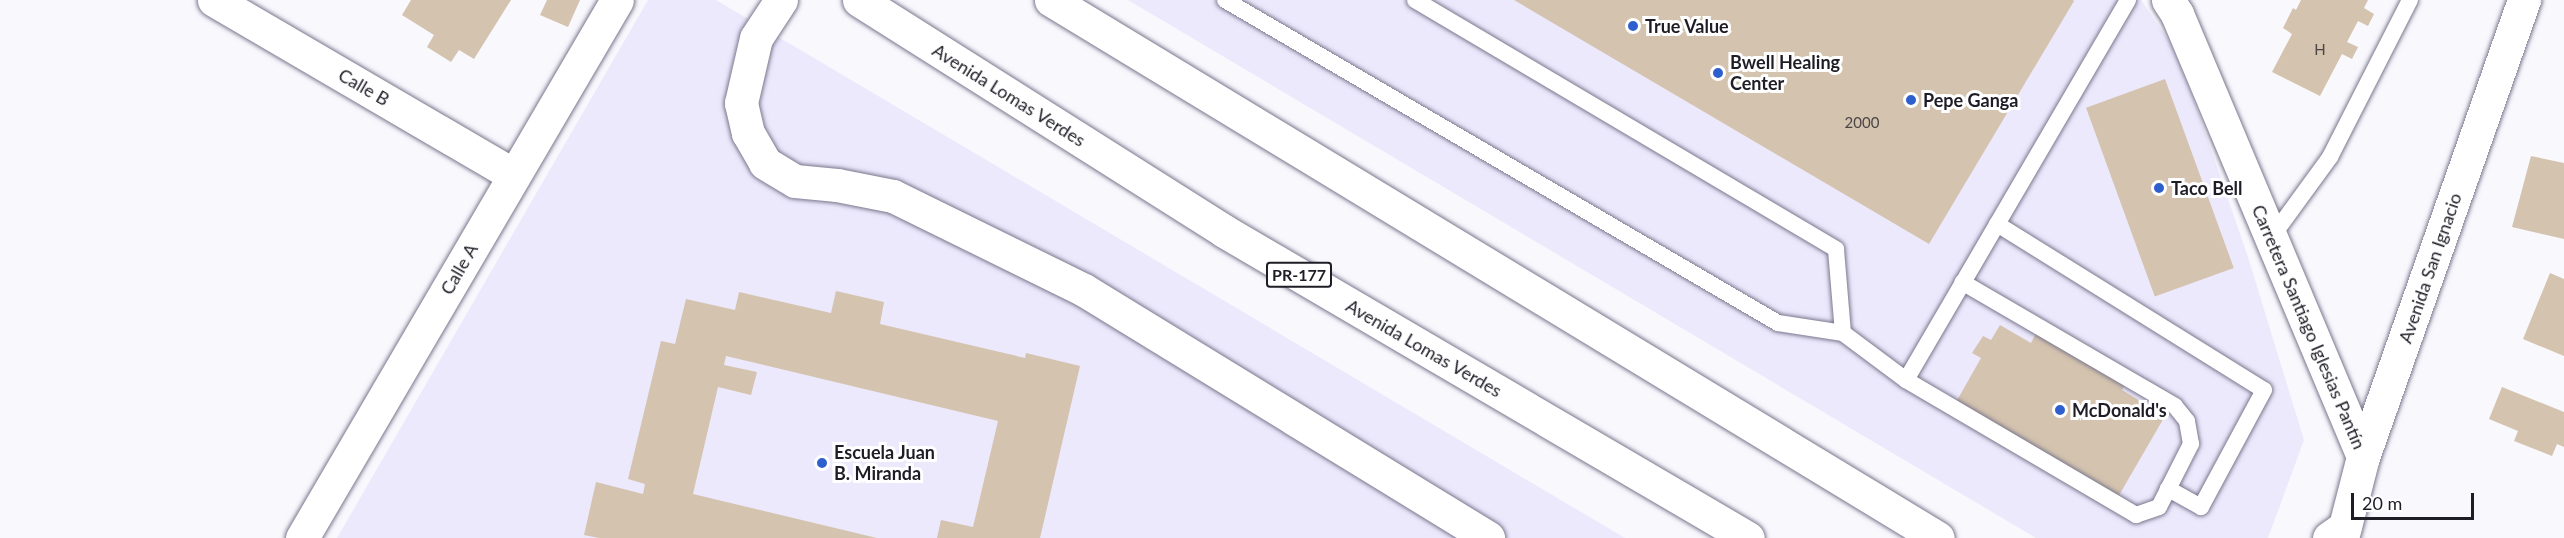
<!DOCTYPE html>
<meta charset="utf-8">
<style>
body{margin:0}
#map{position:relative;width:2564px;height:538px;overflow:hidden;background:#f8f8fd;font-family:Lato,sans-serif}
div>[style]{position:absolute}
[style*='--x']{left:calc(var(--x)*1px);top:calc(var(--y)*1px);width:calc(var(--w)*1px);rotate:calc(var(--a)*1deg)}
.built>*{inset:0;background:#ece9fd}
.building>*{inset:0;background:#d4c3ae;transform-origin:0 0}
.roads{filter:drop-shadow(0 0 2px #7a778d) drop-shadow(0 0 2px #7a778d)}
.service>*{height:16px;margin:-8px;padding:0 8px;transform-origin:8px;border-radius:8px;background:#fff}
.minor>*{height:33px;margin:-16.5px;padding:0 16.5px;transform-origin:16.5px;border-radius:16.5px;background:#fff}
.tertiary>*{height:33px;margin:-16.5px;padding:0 16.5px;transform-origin:16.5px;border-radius:16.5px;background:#fff}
.primary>*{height:33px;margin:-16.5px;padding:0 16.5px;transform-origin:16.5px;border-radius:16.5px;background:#fff}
.dots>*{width:16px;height:16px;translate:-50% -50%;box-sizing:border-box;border:3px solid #fff;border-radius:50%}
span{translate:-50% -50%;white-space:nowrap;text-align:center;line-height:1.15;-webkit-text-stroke:6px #fff;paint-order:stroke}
.number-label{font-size:15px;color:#4c4647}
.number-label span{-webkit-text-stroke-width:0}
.shield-label span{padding:2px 4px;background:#fff;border:2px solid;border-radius:4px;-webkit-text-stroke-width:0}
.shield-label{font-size:16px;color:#1e1c25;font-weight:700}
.poi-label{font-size:18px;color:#1e1c25;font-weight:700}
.left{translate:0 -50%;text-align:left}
.street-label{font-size:18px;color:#1e1c25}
.scale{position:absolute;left:2351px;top:493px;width:123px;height:27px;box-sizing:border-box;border:3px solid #1e1c25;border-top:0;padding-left:8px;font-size:18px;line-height:21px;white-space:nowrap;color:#1e1c25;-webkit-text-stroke:4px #fff;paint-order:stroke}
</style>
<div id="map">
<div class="built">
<i style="clip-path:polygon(648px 0,716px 0,1625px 538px,337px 538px)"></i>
<i style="clip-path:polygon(1128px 0,2141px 0,2171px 44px,2196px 106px,2248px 257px,2304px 440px,2268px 538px,2036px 538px)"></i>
</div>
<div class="building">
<i style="clip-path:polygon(411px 0,511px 0,474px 59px,459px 50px,451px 62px,427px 47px,434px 35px,402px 15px)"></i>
<i style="clip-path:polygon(547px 0,580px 0,568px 27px,540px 15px)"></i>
<i style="clip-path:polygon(1514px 0,2073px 0,2074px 1px,1929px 244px)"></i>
<i style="clip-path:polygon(2301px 0,2368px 0,2364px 8px,2374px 14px,2368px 26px,2358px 21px,2347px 42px,2358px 47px,2352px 59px,2342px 54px,2320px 96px,2272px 72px,2292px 34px,2283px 28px,2293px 8px,2296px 10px)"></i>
<i style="left:2165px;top:79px;width:201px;height:84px;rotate:70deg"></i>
<i style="clip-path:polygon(2531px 156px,2564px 163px,2564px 239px,2512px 227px)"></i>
<i style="clip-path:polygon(2550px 273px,2564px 279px,2564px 356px,2523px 339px)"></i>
<i style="clip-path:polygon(836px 291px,884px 302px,880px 324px,1025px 358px,1026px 353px,1080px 366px,1040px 538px,937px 538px,941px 520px,973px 527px,998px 421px,726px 356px,724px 365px,757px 372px,751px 395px,718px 387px,693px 494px,877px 538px,599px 538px,584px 535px,596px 482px,643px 494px,645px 484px,628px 479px,661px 341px,675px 344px,686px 299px,735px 310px,739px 292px,831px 313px)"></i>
<i style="clip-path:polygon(2000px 325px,2031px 343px,2036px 333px,2125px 385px,2122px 390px,2165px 416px,2118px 497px,1955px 404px,1981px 358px,1972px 353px,1983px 336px,1991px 340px)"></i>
<i style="clip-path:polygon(2502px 387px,2564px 412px,2564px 447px,2557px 444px,2552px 456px,2514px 441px,2518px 431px,2489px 419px)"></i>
</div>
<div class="roads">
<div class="service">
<i style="--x:1225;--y:0;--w:640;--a:30.29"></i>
<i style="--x:1778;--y:323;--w:66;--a:8.7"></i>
<i style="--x:1843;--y:333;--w:84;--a:-94.8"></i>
<i style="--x:1836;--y:249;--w:489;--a:-149.4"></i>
<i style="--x:1997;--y:224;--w:314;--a:31.9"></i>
<i style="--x:2264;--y:390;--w:133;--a:118.3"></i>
<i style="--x:2201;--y:507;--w:38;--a:-151"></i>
<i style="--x:2271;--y:238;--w:100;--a:-53.9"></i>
<i style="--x:2330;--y:157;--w:176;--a:-63"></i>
<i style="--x:1843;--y:333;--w:79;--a:36.7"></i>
<i style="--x:1906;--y:380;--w:267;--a:30.4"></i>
<i style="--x:2136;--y:515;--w:24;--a:-19"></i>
<i style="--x:2159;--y:507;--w:71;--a:-63.1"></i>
<i style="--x:2191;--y:444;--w:23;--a:-100"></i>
<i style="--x:2187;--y:421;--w:19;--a:-129"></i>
<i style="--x:2175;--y:406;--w:246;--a:-149.8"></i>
<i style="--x:1906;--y:380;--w:440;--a:-59.7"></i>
</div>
<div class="minor">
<i style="--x:214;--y:0;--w:347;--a:30.3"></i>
<i style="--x:781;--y:0;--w:45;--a:123.3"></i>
<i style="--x:756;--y:38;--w:67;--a:103"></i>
<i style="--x:741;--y:103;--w:31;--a:77"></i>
<i style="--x:748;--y:133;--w:34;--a:60"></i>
<i style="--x:765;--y:163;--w:35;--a:31"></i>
<i style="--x:795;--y:181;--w:42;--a:5.4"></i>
<i style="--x:837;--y:185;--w:57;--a:11.1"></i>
<i style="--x:893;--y:196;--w:213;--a:26.2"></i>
<i style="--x:1084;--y:290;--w:474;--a:31.5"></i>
<i style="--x:302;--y:538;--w:623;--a:-59.65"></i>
</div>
<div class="tertiary">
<i style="--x:2168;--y:0;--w:17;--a:57"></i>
<i style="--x:2177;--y:14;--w:480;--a:67.2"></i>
<i style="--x:2342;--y:538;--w:84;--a:-75.5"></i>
<i style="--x:2363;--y:457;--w:485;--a:-70.6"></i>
</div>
<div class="primary">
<i style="--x:859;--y:0;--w:432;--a:32.3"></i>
<i style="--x:1224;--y:231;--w:607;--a:30.37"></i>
<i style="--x:1051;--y:0;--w:1037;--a:31.24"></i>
<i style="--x:2329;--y:538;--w:19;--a:-35"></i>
</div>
</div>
<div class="dots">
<i style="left:1633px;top:26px;background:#2e5fce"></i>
<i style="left:1718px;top:73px;background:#2e5fce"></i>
<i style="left:1911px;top:100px;background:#2e5fce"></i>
<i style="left:2159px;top:188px;background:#2e5fce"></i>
<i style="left:2060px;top:410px;background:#2e5fce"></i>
<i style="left:822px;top:463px;background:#2e5fce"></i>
</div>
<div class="number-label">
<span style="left:2320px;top:50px">H</span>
<span style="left:1862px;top:123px">2000</span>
</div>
<div class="shield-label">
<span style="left:1299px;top:275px">PR-177</span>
</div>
<div class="poi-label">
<span class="left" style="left:1645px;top:26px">True Value</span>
<span class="left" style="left:1730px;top:73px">Bwell Healing<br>Center</span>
<span class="left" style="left:1923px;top:100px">Pepe Ganga</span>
<span class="left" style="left:2171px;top:188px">Taco Bell</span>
<span class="left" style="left:2072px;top:410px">McDonald's</span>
<span class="left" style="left:834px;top:463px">Escuela Juan<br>B. Miranda</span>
</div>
<div class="street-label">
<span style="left:364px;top:87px;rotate:30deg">Calle B</span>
<span style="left:1009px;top:95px;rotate:32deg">Avenida Lomas Verdes</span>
<span style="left:2430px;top:268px;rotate:-71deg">Avenida San Ignacio</span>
<span style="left:459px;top:269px;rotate:-60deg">Calle A</span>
<span style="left:2309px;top:327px;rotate:67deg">Carretera Santiago Iglesias Pantín</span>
<span style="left:1424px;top:348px;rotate:30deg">Avenida Lomas Verdes</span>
</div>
<div class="scale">20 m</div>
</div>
